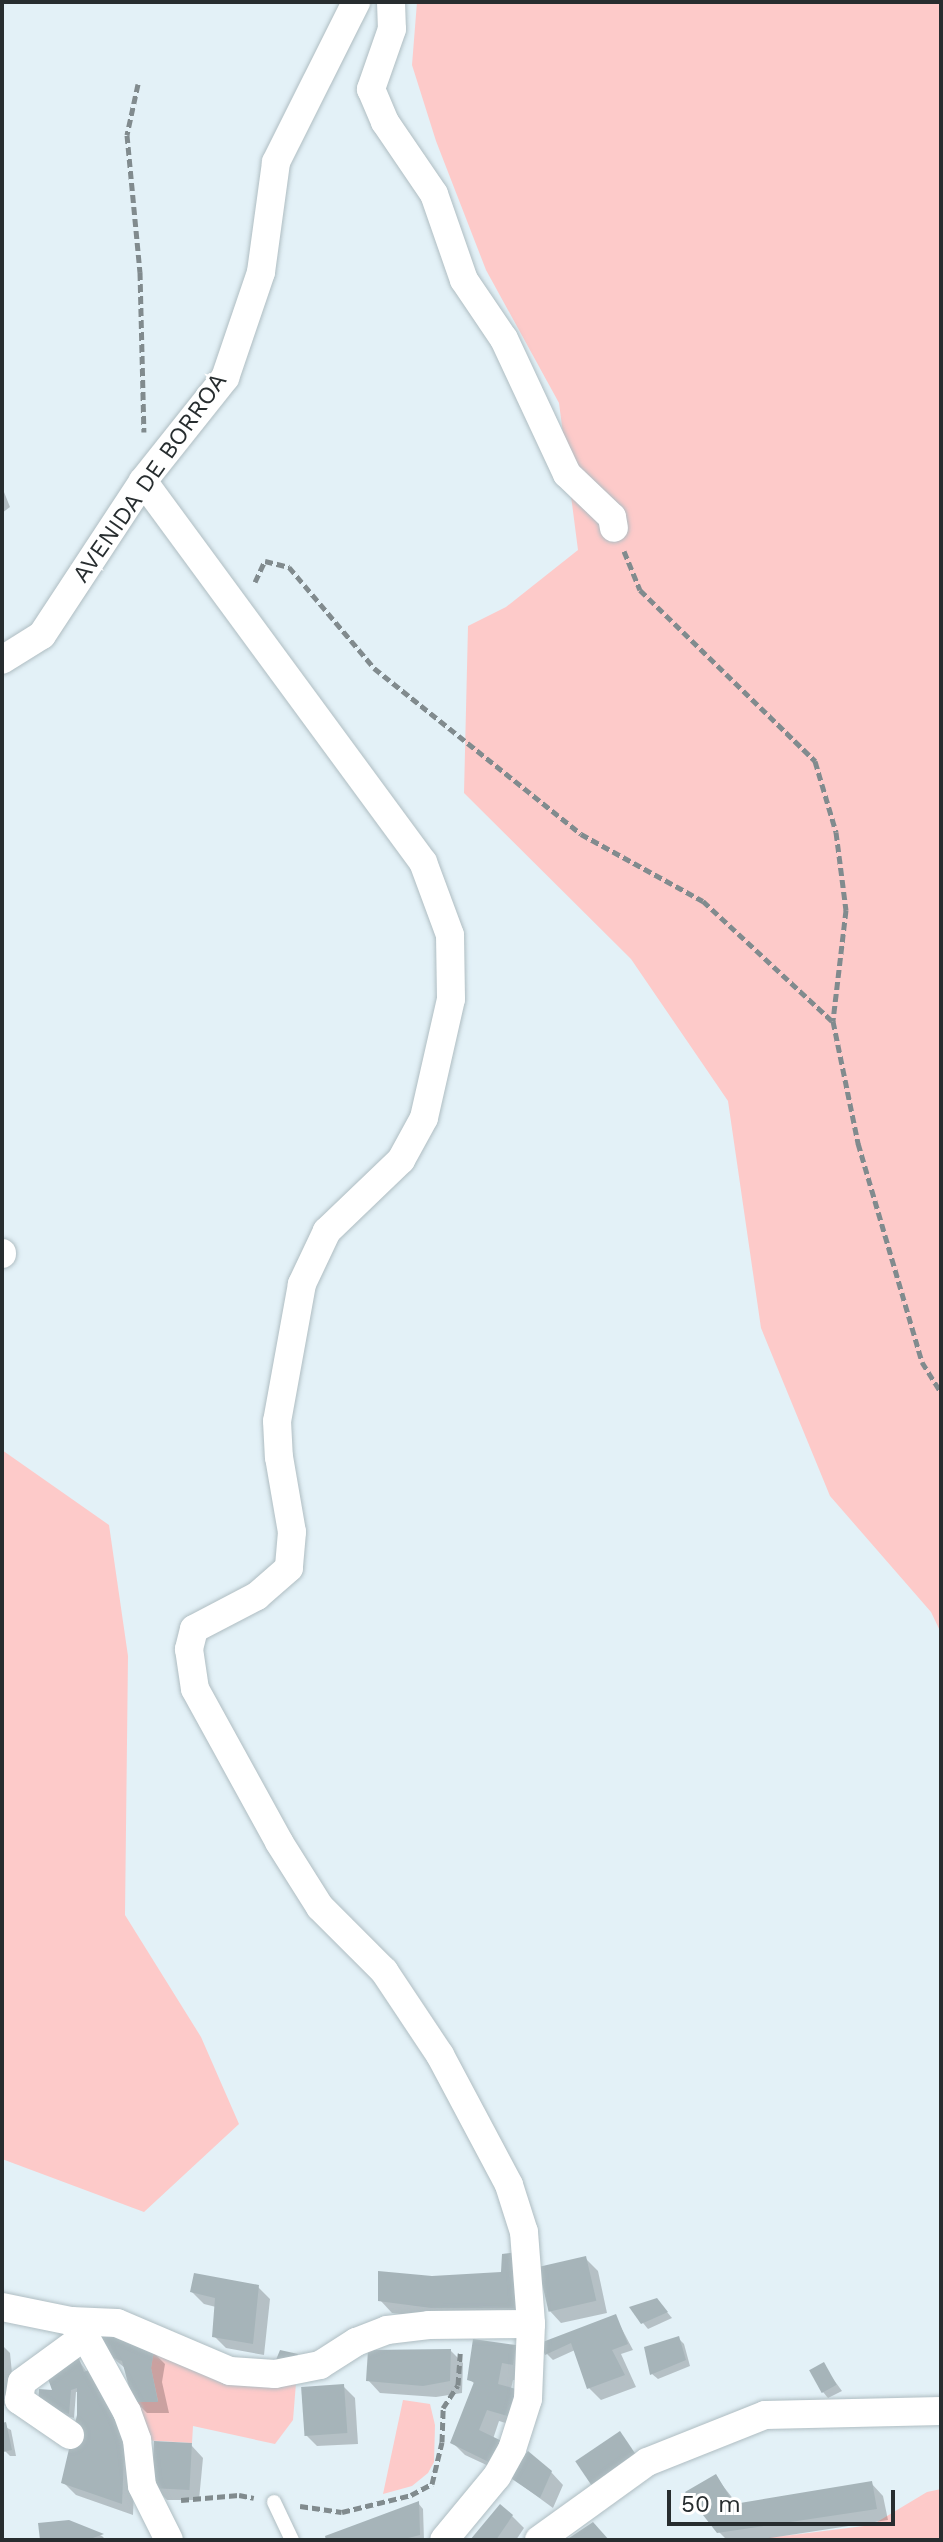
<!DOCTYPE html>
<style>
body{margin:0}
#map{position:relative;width:943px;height:2542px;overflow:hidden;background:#e3f1f7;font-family:"Work Sans",sans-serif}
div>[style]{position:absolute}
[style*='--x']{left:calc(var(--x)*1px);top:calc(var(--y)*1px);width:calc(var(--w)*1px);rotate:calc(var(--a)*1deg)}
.green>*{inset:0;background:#fdcac9}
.shadow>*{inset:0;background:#0003}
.building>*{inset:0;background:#a6b4b9;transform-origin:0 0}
.path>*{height:5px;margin-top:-2.5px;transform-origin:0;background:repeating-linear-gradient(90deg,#818b8e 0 8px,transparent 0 12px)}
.roads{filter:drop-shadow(0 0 2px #afbdc2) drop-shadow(0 0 2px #afbdc2)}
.lane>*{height:14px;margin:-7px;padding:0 7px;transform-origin:7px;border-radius:7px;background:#fff}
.street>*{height:28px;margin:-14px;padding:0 14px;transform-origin:14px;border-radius:14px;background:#fff}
span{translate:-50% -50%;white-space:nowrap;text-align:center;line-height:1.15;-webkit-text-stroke:6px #fff;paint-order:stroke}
.street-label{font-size:24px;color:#272d2f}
.frame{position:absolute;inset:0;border:4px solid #272d2f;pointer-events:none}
.scale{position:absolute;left:667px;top:2490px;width:228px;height:36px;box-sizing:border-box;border:4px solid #272d2f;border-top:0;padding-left:10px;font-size:24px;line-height:28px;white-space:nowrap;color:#272d2f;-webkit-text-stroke:6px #fff;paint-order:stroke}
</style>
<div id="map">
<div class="green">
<i style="clip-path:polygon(417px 2px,941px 2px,941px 1633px,931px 1612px,830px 1496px,761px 1328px,728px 1101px,631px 959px,464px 793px,468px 626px,506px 607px,578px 550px,559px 403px,486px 270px,436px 141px,412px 65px)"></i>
<i style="clip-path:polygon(2px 1450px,109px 1525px,128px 1656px,125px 1915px,201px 2037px,239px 2124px,144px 2212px,2px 2159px)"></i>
<i style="clip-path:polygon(154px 2350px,296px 2383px,293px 2420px,275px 2444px,193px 2426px,192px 2443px,144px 2440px,133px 2402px,158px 2401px,151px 2368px)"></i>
<i style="clip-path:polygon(403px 2400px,430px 2404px,435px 2425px,434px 2462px,428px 2473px,412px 2486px,383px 2494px)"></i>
<i style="clip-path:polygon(941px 2489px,941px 2540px,753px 2540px,872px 2525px,927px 2492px)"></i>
</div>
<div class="shadow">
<i style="clip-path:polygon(2px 487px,10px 507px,2px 513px)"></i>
<i style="clip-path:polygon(586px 2259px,598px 2271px,607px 2313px,561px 2323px,549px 2310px)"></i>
<i style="clip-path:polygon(503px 2274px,529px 2320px,444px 2320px,392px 2313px,380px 2300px)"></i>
<i style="clip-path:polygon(258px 2287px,270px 2299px,264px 2355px,226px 2348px,214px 2336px,216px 2307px,204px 2304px,192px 2292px)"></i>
<i style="clip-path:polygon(662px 2306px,672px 2318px,648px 2329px,643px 2323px)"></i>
<i style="clip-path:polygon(615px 2316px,633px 2350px,621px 2354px,636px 2387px,601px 2400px,589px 2388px,575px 2350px,553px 2360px,547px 2354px,569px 2333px)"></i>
<i style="clip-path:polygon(678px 2338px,684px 2344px,690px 2366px,658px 2379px,652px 2374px)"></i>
<i style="clip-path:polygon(2px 2345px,10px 2353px,15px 2403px,2px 2406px)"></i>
<i style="clip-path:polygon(515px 2346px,533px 2365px,531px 2382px,513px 2380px,511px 2389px,523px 2428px,499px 2421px,493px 2439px,517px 2456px,551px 2472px,563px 2485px,553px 2508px,508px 2475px,465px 2455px,453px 2443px,475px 2384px,469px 2379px)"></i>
<i style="clip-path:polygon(451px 2351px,463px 2363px,462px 2393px,436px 2397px,380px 2393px,368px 2380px)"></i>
<i style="clip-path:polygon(153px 2352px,165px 2364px,162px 2382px,169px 2413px,147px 2413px,135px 2401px,126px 2369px,108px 2354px)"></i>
<i style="clip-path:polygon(78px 2359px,136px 2445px,133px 2515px,76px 2495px,64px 2483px,79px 2416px,79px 2392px,76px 2392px,74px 2418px,46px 2410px)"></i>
<i style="clip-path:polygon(823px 2365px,842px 2391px,828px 2398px,823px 2392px)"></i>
<i style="clip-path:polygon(343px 2386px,355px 2398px,358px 2444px,317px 2446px,305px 2434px)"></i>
<i style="clip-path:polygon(2px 2425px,11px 2430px,16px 2456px,10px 2456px,5px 2451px)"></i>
<i style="clip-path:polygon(191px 2445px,203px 2458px,199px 2500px,167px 2500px,154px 2487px)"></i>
<i style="clip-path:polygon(716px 2477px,738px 2505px,871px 2483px,883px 2496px,888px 2520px,757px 2540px,727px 2540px,718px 2531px)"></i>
<i style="clip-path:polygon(418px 2503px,423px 2509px,424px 2540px,329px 2540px)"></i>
<i style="clip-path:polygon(512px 2516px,524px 2528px,516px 2540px,472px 2540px)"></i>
<i style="clip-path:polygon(69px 2522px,102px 2536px,106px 2540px,42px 2540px)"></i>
</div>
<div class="building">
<i style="clip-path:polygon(517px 2252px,518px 2308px,431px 2308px,378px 2301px,378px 2271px,432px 2276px,501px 2272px,502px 2254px)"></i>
<i style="left:586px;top:2256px;width:46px;height:49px;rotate:77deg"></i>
<i style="clip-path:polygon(194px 2273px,259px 2285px,253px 2344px,212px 2337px,215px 2298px,190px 2292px)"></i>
<i style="clip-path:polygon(657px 2298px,668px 2312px,641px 2324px,629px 2307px)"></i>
<i style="clip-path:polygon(616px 2314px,628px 2344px,612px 2350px,625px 2375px,587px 2389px,571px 2343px,545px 2355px,540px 2343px)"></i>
<i style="clip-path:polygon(96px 2332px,125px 2337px,154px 2350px,151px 2368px,158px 2402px,133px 2402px,122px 2361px,107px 2356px)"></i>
<i style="clip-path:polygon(679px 2336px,686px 2360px,650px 2375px,644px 2347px)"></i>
<i style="clip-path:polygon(473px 2339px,516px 2345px,513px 2365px,502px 2363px,498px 2384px,516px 2389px,511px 2417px,487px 2410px,479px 2430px,506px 2443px,495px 2465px,450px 2443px,474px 2382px,467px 2380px)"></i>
<i style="clip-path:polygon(451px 2349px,450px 2381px,423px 2386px,366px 2381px,368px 2350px)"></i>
<i style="clip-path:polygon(280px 2350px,298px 2354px,295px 2364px,276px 2360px)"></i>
<i style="clip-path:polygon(78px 2356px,84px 2372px,93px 2368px,125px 2432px,122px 2504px,61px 2483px,77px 2415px,77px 2388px,71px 2390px,69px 2414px,38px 2405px,39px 2389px,52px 2390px,46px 2373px)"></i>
<i style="left:824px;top:2362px;width:26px;height:17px;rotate:61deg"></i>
<i style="left:344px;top:2384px;width:49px;height:43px;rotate:86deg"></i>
<i style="clip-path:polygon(6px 2422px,12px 2450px,3px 2452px,2px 2423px)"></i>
<i style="left:620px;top:2431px;width:29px;height:54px;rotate:56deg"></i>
<i style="left:154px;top:2441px;width:38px;height:47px;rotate:3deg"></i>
<i style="clip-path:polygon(528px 2451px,552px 2471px,540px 2498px,506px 2475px)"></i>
<i style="clip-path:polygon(716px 2474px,734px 2504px,872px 2481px,877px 2509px,717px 2533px,685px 2492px)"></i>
<i style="clip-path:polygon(419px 2501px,420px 2535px,400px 2540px,326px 2540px,325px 2536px)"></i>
<i style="clip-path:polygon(500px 2504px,513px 2515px,496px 2540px,470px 2540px)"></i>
<i style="clip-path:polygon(69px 2520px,104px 2534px,87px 2540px,40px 2540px,38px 2523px)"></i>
<i style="clip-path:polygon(593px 2522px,609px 2540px,566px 2540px)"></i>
</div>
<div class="path">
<i style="--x:138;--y:84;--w:52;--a:102.2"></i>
<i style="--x:127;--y:135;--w:138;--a:84.6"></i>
<i style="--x:140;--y:272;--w:160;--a:88.6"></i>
<i style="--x:624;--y:551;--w:42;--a:67.7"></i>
<i style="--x:640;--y:590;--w:245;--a:44.3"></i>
<i style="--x:815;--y:761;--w:74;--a:73.5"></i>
<i style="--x:836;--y:832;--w:79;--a:82.7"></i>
<i style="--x:846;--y:910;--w:112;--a:96.7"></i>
<i style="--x:833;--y:1021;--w:125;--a:78.4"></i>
<i style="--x:858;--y:1143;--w:228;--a:73.7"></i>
<i style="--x:922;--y:1362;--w:36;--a:58"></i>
<i style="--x:255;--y:582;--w:23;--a:-65"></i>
<i style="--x:265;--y:561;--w:25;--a:14"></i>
<i style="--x:289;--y:567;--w:132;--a:49.9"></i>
<i style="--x:374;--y:668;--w:265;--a:38.7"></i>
<i style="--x:581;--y:834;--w:139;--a:28.8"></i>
<i style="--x:703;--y:901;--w:176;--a:42.9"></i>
<i style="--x:181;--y:2500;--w:58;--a:-4.9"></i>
<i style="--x:239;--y:2495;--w:15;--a:11"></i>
<i style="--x:300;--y:2506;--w:42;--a:8.1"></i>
<i style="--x:342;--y:2512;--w:71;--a:-13.8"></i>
<i style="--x:411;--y:2495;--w:24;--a:-28"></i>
<i style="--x:432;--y:2484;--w:43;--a:-76.6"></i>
<i style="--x:442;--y:2442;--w:34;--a:-88"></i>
<i style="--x:443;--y:2408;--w:27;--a:-57"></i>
<i style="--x:458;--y:2385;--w:32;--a:-86"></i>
</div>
<div class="roads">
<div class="lane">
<i style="--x:274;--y:2502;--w:42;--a:64.7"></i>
</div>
<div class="street">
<i style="--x:391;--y:2;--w:27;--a:88"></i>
<i style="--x:392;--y:29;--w:64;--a:109.3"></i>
<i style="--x:371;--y:89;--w:36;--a:67"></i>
<i style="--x:385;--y:122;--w:87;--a:55.8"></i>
<i style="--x:434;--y:194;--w:91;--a:70.8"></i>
<i style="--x:464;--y:280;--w:71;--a:55.9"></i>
<i style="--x:504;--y:339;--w:149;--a:65"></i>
<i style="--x:567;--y:474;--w:62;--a:43.7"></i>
<i style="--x:612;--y:517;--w:11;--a:80"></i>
<i style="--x:143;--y:481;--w:473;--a:53.7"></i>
<i style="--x:423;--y:862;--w:78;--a:69.7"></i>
<i style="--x:450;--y:935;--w:64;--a:89.1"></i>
<i style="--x:451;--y:999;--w:122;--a:102.8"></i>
<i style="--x:424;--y:1118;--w:48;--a:118.7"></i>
<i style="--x:401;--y:1160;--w:103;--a:136.2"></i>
<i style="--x:327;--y:1231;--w:59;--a:115.3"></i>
<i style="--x:302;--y:1284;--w:139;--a:100.3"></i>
<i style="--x:277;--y:1421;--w:36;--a:87"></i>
<i style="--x:279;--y:1457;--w:76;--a:80.2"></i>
<i style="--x:292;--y:1532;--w:36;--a:95"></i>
<i style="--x:289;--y:1568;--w:43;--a:138.8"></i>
<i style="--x:257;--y:1596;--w:71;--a:152.4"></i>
<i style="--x:194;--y:1629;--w:21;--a:104"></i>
<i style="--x:189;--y:1649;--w:40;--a:81.5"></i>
<i style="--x:195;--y:1689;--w:175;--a:61.2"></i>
<i style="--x:279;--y:1842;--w:77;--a:57.8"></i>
<i style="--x:320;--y:1907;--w:91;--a:45"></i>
<i style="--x:384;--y:1971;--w:101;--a:56.3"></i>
<i style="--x:440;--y:2055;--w:147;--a:62"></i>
<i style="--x:509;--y:2185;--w:49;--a:72.3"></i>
<i style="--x:524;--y:2232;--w:92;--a:85.6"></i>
<i style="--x:531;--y:2324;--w:75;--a:92.3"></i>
<i style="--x:528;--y:2399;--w:52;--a:107.7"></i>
<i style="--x:512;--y:2449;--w:31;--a:119"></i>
<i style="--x:497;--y:2476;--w:83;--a:129.6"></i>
<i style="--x:2;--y:660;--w:47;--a:-32"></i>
<i style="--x:42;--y:635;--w:184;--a:-56.7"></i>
<i style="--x:143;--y:481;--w:132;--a:-51.5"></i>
<i style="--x:225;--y:378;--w:112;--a:-71.2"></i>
<i style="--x:261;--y:272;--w:111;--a:-82.2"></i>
<i style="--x:276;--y:162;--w:179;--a:-63.4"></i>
<i style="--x:2;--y:1253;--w:1;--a:90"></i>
<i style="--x:2;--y:2307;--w:70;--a:11.5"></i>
<i style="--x:71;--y:2321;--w:46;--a:2.5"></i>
<i style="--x:117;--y:2323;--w:123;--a:23"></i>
<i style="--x:230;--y:2371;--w:45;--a:3.8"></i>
<i style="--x:275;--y:2374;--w:46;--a:-11.3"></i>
<i style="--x:320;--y:2365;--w:43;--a:-32.6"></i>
<i style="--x:356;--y:2342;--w:33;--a:-21"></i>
<i style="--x:387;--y:2330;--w:42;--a:-6.8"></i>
<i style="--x:429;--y:2325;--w:102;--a:-0.6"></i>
<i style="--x:71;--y:2321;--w:21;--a:47"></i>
<i style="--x:85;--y:2336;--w:87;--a:61.1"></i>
<i style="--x:127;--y:2412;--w:30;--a:70"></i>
<i style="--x:137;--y:2440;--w:46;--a:83.8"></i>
<i style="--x:142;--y:2486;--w:60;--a:63.4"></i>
<i style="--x:70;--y:2435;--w:62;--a:-145.5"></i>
<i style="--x:19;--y:2400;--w:18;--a:-81"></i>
<i style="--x:22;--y:2382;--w:78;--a:-36.1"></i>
<i style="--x:539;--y:2540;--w:133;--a:-35.8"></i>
<i style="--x:647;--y:2462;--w:127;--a:-21.7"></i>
<i style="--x:765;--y:2415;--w:176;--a:-1.3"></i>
</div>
</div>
<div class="street-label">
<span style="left:150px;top:478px;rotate:-55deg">AVENIDA DE BORROA</span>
</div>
<div class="frame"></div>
<div class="scale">50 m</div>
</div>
